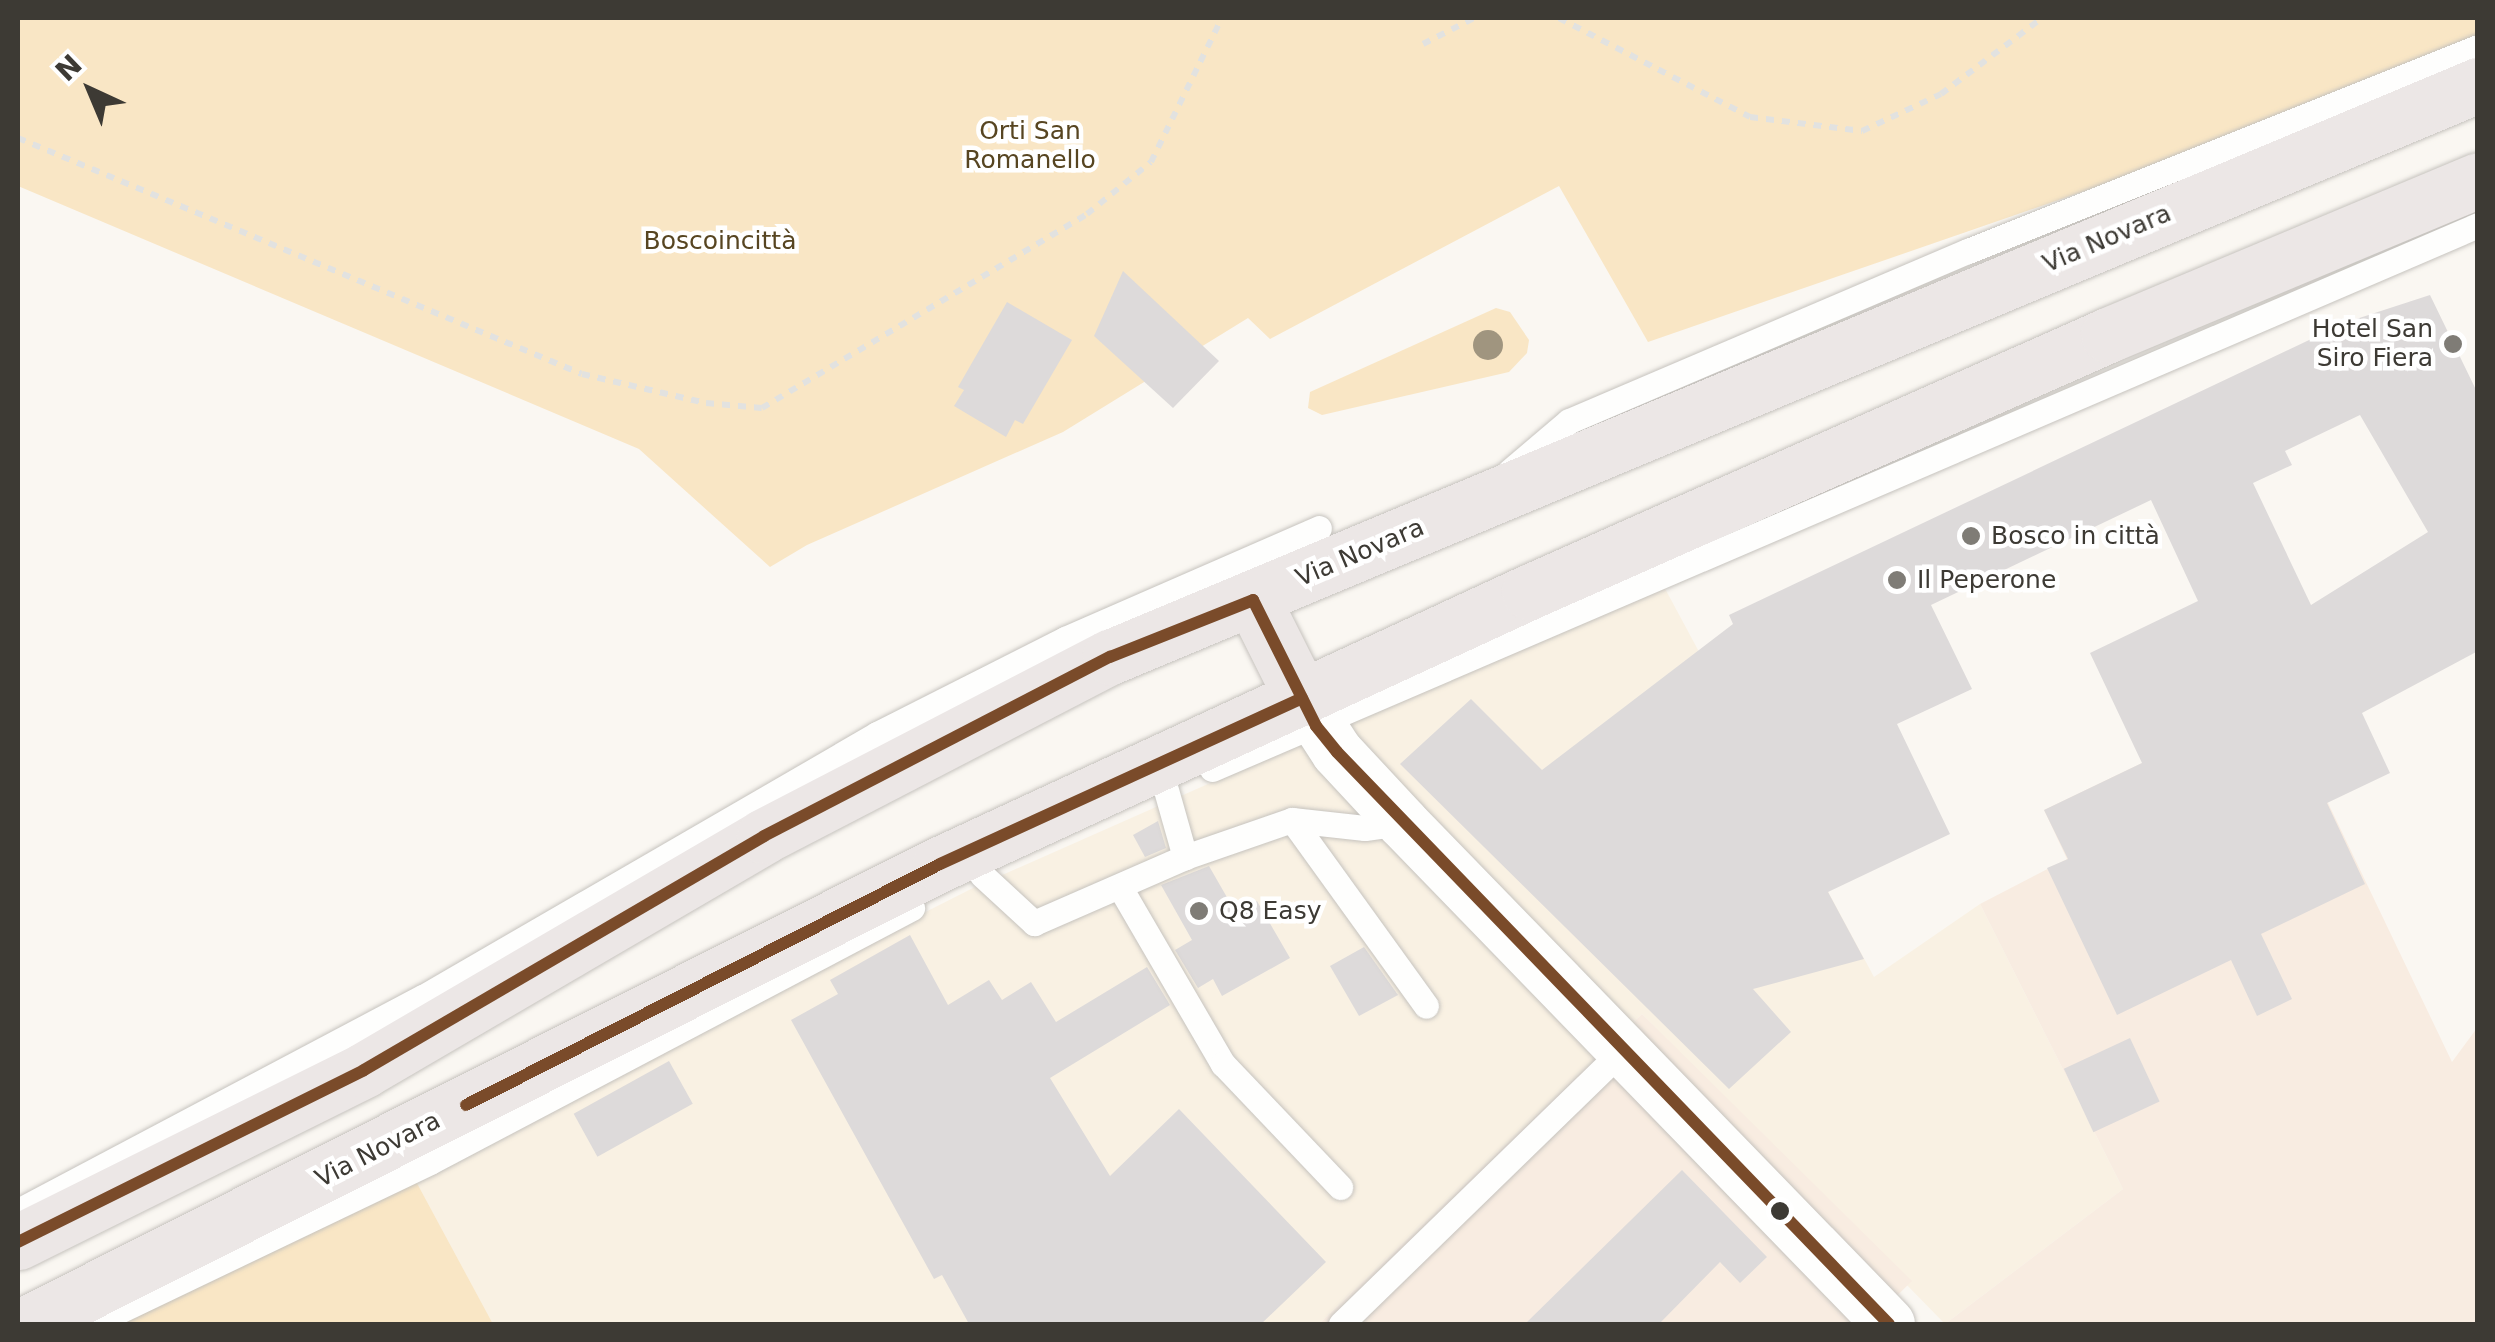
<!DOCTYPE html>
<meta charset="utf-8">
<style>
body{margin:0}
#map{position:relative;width:2495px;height:1342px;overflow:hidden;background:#faf7f2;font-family:"DejaVu Sans",sans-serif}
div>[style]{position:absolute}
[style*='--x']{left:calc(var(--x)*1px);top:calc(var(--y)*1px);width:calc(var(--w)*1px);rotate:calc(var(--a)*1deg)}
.built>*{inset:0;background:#f9f1e3}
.industrial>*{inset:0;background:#f8ece1}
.green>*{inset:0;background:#f9e6c5}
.building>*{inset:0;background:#dddada;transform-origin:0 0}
.path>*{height:6px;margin-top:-3px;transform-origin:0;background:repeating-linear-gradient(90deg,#e2e2e0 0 8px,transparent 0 16px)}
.roads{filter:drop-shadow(0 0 2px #c6c3be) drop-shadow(0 0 2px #c6c3be)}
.lane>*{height:25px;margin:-12.5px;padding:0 12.5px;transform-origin:12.5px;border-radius:12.5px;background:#fefefd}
.street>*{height:52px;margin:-26px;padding:0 26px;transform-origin:26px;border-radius:26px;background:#fefefd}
.primary>*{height:55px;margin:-27.5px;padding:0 27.5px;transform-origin:27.5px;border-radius:27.5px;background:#ece7e6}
.bus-1>*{height:12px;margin:-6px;padding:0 6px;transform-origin:6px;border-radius:6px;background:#7a4b2a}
.trees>*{width:30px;height:30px;margin:-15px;border-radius:50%;background:#a0957f}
.dots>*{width:28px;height:28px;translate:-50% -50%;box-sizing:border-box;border:5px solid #fff;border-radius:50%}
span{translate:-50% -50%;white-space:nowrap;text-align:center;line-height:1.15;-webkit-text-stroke:9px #fff;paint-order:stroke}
.park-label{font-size:25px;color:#574521}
.street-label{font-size:25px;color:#3d3a34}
.poi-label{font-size:25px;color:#3d3a34}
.right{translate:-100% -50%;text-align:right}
.left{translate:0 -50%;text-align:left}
.frame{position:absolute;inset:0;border:20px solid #3d3a34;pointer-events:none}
.north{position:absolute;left:40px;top:40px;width:100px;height:100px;-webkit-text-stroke:8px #fff;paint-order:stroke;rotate:316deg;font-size:28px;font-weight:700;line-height:40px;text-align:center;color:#3d3a34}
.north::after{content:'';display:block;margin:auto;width:35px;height:45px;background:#3d3a34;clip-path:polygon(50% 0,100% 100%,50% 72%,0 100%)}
</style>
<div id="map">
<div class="built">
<i style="clip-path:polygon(1662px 583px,1874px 977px,1980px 904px,2123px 1189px,1945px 1324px,1642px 1014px,1319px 1324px,493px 1324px,411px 1172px,973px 888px)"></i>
</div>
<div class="industrial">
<i style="clip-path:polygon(2263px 667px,2452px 1062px,2477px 1028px,2477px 1324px,1945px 1324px,2123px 1189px,1980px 904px,2067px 859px,2044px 810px,2219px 726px)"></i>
<i style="clip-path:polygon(1642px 1014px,1912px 1281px,1868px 1324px,1319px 1324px)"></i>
</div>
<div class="green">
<i style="clip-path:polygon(18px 18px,2477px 18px,2478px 55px,1648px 342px,1559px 186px,1270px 339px,1248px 318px,1063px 432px,807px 545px,770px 567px,639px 449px,18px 186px)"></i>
<i style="clip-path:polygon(1496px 308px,1510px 312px,1529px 340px,1527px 353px,1509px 372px,1322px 415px,1308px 408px,1310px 392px)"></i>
<i style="clip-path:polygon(411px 1172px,493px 1324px,98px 1324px)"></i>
</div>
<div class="building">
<i style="clip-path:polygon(1123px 271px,1219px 361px,1173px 408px,1094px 336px)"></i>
<i style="clip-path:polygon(evenodd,2430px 295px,2478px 394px,2478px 651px,2362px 713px,2390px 773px,2327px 803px,2365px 884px,2261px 934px,2292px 999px,2257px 1016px,2231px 960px,2117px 1015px,2047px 868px,2068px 859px,2044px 810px,2142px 763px,2090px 653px,2198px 601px,2151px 500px,1931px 605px,1972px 689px,1897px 724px,1950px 834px,1828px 892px,1864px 959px,1753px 989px,1791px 1032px,1729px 1089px,1400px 764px,1471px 699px,1542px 770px,1733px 624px,1729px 615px,2347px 322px,2430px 295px,2360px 415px,2428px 532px,2311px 605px,2253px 483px,2292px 465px,2285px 451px,2360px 415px)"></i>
<i style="clip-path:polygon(1007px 302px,1072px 340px,1023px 424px,1015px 420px,1006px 437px,954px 406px,964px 390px,958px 387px)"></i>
<i style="clip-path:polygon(1158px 821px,1166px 848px,1145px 857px,1133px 835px)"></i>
<i style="clip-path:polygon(1209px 866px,1236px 913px,1257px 901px,1290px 958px,1222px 996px,1213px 979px,1198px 988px,1175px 950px,1192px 940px,1161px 885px)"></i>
<i style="clip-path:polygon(910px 935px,948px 1005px,989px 980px,1002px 1000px,1031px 982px,1056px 1022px,1147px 967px,1170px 1005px,1050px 1078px,1110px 1176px,1179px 1109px,1326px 1262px,1261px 1324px,969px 1324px,942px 1275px,934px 1279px,791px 1020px,838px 994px,830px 980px)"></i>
<i style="clip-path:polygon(1364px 947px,1398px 995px,1359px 1016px,1330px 966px)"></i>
<i style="left:2130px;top:1038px;width:70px;height:73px;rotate:65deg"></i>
<i style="left:669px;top:1061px;width:49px;height:109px;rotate:61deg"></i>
<i style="clip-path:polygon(1682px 1170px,1767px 1257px,1740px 1283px,1720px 1262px,1659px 1324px,1525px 1324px)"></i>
</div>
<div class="path">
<i style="--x:1559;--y:18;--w:215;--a:27.4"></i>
<i style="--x:1750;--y:117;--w:113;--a:7.1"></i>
<i style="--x:1862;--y:131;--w:87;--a:-25.1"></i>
<i style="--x:1941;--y:94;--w:126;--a:-37"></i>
<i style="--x:1423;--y:44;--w:57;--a:-27"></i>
<i style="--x:18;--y:138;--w:611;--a:22.71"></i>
<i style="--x:582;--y:374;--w:127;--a:13.2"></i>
<i style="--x:706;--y:403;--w:56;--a:5.1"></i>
<i style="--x:762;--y:408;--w:378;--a:-30.8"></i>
<i style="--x:1087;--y:214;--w:82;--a:-39.1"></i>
<i style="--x:1151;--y:162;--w:161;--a:-63.8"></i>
</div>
<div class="roads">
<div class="lane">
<i style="--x:1510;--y:471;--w:77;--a:-40.3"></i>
<i style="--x:1569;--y:421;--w:434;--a:-23.1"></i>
<i style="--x:1968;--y:251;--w:549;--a:-21.8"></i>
<i style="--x:1212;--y:769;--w:1378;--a:-23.25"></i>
<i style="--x:1166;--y:790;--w:70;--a:74.2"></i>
<i style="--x:1292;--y:820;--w:229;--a:54.2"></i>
<i style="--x:982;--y:875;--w:71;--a:42.7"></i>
<i style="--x:1034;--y:923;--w:165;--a:-23.6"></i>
<i style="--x:1185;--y:857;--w:113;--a:-19.1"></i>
<i style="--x:1292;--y:820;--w:73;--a:6.3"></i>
<i style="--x:1365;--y:828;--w:37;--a:-8"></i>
<i style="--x:1121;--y:889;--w:203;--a:59.8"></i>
<i style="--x:1223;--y:1064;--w:170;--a:46.4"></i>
<i style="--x:18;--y:1211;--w:458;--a:-27.9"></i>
<i style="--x:423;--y:997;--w:525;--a:-30.08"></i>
<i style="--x:877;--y:734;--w:211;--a:-26.8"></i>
<i style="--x:1065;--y:639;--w:277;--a:-23.6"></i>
<i style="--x:92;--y:1324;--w:375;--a:-25.6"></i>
<i style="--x:430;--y:1162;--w:545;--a:-27.79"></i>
<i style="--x:1341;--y:1324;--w:393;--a:-44.2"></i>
</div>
<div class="street">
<i style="--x:1302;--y:698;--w:64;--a:57.1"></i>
<i style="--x:1337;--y:752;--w:97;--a:47.1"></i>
<i style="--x:1403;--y:823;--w:698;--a:45.87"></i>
</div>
<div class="primary">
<i style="--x:1253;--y:600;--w:110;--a:63.4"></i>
<i style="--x:18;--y:1242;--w:386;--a:-26.4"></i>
<i style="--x:364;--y:1070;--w:463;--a:-30.3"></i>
<i style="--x:764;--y:836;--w:390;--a:-27.4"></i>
<i style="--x:1110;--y:657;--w:1483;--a:-22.69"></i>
<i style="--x:26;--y:1324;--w:1023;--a:-26.72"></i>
<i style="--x:940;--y:864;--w:649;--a:-24.79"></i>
<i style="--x:1529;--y:592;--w:633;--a:-23.93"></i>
<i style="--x:2108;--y:335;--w:401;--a:-22.7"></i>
</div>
</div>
<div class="bus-1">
<i style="--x:466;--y:1105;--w:532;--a:-26.95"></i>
<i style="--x:940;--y:864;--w:398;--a:-24.6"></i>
<i style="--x:18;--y:1242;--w:386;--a:-26.4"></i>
<i style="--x:364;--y:1070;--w:463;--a:-30.3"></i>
<i style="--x:764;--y:836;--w:390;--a:-27.4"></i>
<i style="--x:1110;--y:657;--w:154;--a:-21.7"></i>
<i style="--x:1253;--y:600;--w:141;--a:63.4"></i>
<i style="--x:1316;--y:726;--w:33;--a:51"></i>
<i style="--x:1337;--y:752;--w:795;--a:46.02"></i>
</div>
<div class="trees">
<i style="left:1488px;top:345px"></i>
</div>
<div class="dots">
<i style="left:2453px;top:344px;background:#7f7c76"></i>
<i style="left:1971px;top:536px;background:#7f7c76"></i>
<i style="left:1897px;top:580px;background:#7f7c76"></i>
<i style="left:1199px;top:911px;background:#7f7c76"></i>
<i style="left:1780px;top:1211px;background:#3d3a34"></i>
</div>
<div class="park-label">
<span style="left:1030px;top:146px">Orti San<br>Romanello</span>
<span style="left:720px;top:241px">Boscoincittà</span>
</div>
<div class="street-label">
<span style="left:2107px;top:239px;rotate:-23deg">Via Novara</span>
<span style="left:1360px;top:553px;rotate:-23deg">Via Novara</span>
<span style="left:378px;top:1150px;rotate:-27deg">Via Novara</span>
</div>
<div class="poi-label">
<span class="right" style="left:2433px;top:344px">Hotel San<br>Siro Fiera</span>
<span class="left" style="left:1991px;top:536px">Bosco in città</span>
<span class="left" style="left:1917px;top:580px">Il Peperone</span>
<span class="left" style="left:1219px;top:911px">Q8 Easy</span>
</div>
<div class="frame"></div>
<div class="north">N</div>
</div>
